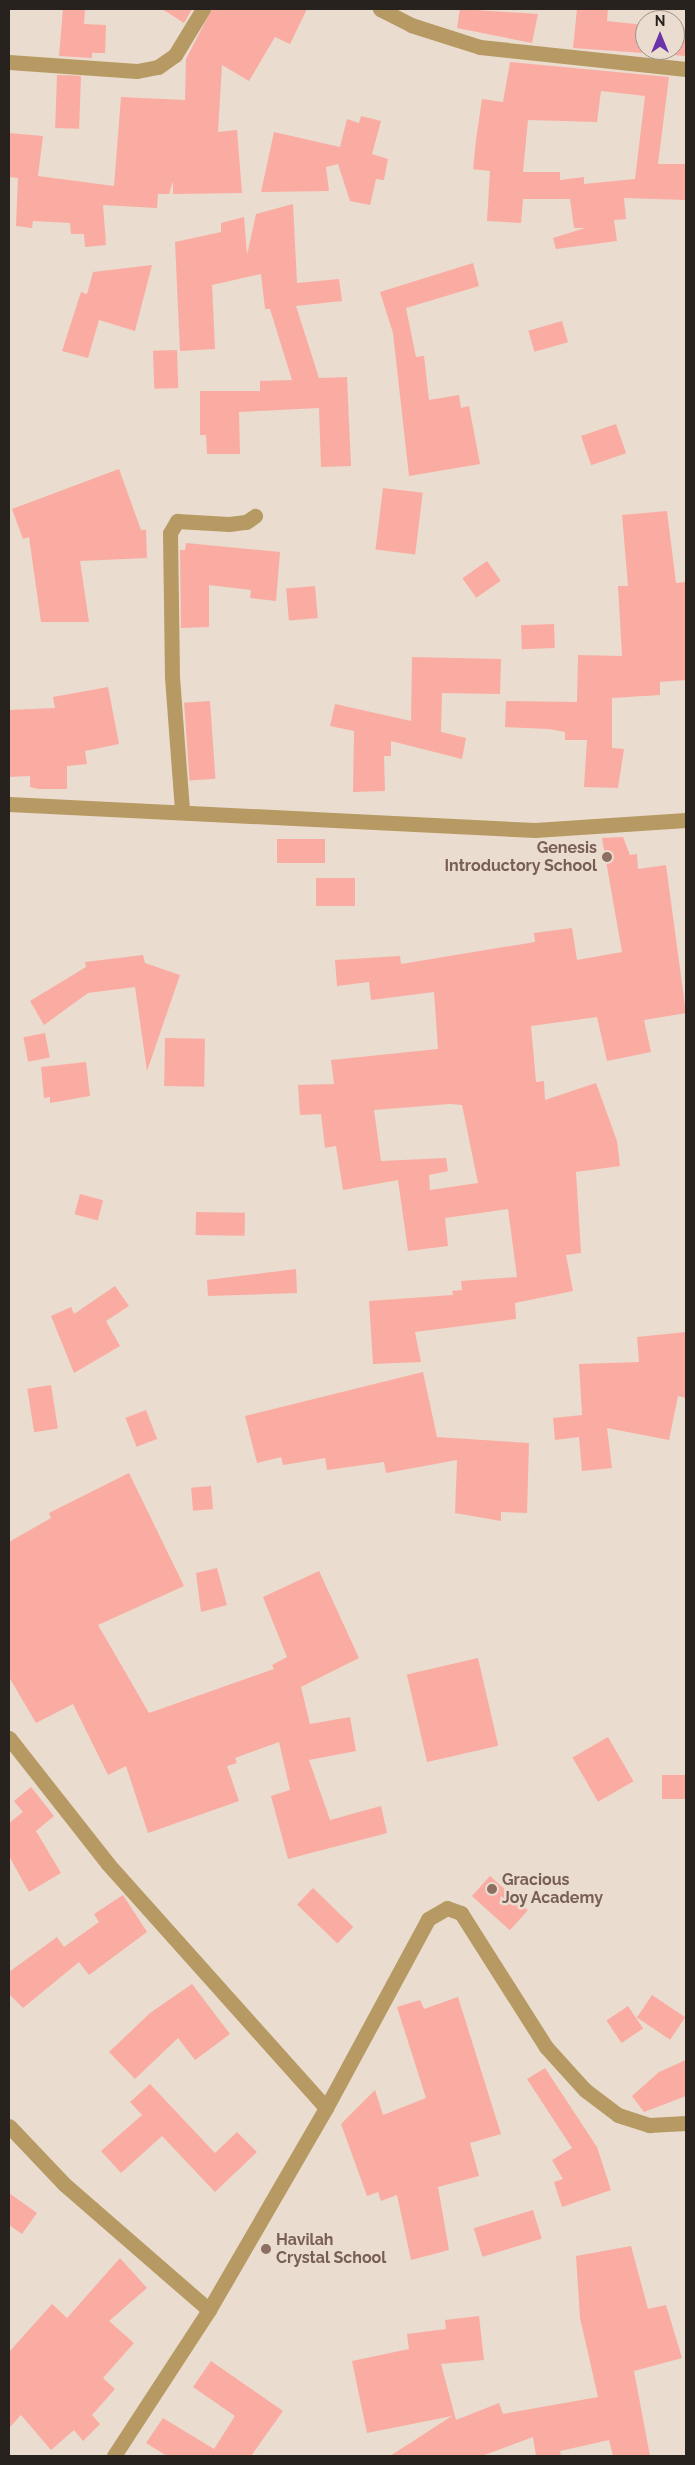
<!DOCTYPE html>
<style>
body{margin:0}
#map{position:relative;width:695px;height:2465px;overflow:hidden;background:#eadcce;font-family:Raleway,sans-serif}
div>[style]{position:absolute}
[style*='--x']{left:calc(var(--x)*1px);top:calc(var(--y)*1px);width:calc(var(--w)*1px);rotate:calc(var(--a)*1deg)}
.building>*{inset:0;background:#faaca3;transform-origin:0 0}
.street>*{height:15px;margin:-7.5px;padding:0 7.5px;transform-origin:7.5px;border-radius:7.5px;background:#b79a63}
.dots>*{width:14px;height:14px;translate:-50% -50%;box-sizing:border-box;border:2px solid #eadcce;border-radius:50%}
span{translate:-50% -50%;white-space:nowrap;text-align:center;line-height:1.15;-webkit-text-stroke:5px #eadcce;paint-order:stroke}
.education-label{font-size:16px;color:#785e54;font-weight:700}
.right{translate:-100% -50%;text-align:right}
.left{translate:0 -50%;text-align:left}
.frame{position:absolute;inset:0;border:10px solid #27221d;pointer-events:none}
.north{position:absolute;left:635px;top:10px;width:50px;height:50px;box-sizing:border-box;background:#eadcce;border:1px solid #9c9287;border-radius:50%;rotate:0deg;font-size:14px;font-weight:700;line-height:20px;text-align:center;color:#27221d}
.north::after{content:'';display:block;margin:auto;width:18px;height:22px;background:#6a33aa;clip-path:polygon(50% 0,100% 100%,50% 72%,0 100%)}
</style>
<div id="map">
<div class="building">
<i style="clip-path:polygon(63px 9px,85px 9px,84px 24px,106px 25px,105px 53px,92px 53px,92px 58px,59px 56px)"></i>
<i style="clip-path:polygon(162px 9px,192px 9px,184px 23px)"></i>
<i style="clip-path:polygon(212px 9px,307px 9px,290px 44px,275px 37px,249px 81px,222px 65px,218px 132px,237px 130px,242px 193px,173px 194px,173px 181px,169px 194px,158px 194px,157px 208px,103px 205px,106px 245px,85px 247px,84px 234px,71px 234px,70px 223px,33px 221px,32px 228px,16px 226px,18px 178px,9px 177px,9px 133px,43px 136px,38px 176px,114px 186px,121px 97px,185px 100px,186px 59px)"></i>
<i style="clip-path:polygon(460px 9px,538px 14px,532px 43px,457px 28px)"></i>
<i style="clip-path:polygon(577px 9px,608px 9px,607px 21px,645px 25px,645px 50px,675px 50px,675px 28px,686px 29px,686px 56px,573px 48px)"></i>
<i style="clip-path:polygon(evenodd,510px 62px,669px 77px,658px 164px,686px 164px,686px 200px,624px 198px,626px 219px,614px 220px,617px 241px,556px 249px,553px 238px,585px 228px,574px 228px,570px 199px,523px 199px,521px 223px,487px 221px,490px 171px,473px 169px,476px 140px,482px 99px,503px 102px,510px 62px,601px 91px,645px 96px,635px 179px,584px 184px,584px 177px,560px 180px,560px 172px,523px 172px,528px 120px,597px 122px,601px 91px)"></i>
<i style="left:57px;top:75px;width:24px;height:53px;rotate:2deg"></i>
<i style="clip-path:polygon(361px 116px,381px 121px,372px 154px,388px 159px,384px 180px,376px 179px,370px 205px,350px 201px,338px 164px,326px 167px,329px 191px,261px 192px,274px 132px,340px 147px,347px 119px,359px 123px)"></i>
<i style="clip-path:polygon(293px 204px,297px 283px,339px 279px,342px 301px,296px 306px,319px 378px,347px 377px,351px 466px,321px 467px,319px 408px,239px 412px,240px 454px,207px 454px,206px 435px,200px 435px,200px 391px,260px 391px,260px 381px,292px 380px,270px 309px,265px 309px,261px 274px,212px 285px,215px 349px,180px 351px,175px 242px,221px 232px,221px 223px,244px 217px,247px 255px,256px 214px)"></i>
<i style="clip-path:polygon(473px 263px,479px 286px,406px 308px,416px 357px,424px 356px,429px 400px,459px 395px,461px 408px,469px 406px,480px 464px,409px 476px,393px 333px,380px 292px)"></i>
<i style="clip-path:polygon(152px 265px,135px 331px,99px 320px,88px 358px,62px 351px,81px 292px,87px 294px,93px 272px)"></i>
<i style="left:562px;top:321px;width:22px;height:35px;rotate:74deg"></i>
<i style="left:177px;top:350px;width:38px;height:24px;rotate:88deg"></i>
<i style="left:616px;top:424px;width:31px;height:37px;rotate:71deg"></i>
<i style="clip-path:polygon(119px 469px,141px 530px,146px 530px,147px 558px,80px 561px,89px 622px,41px 622px,29px 537px,23px 539px,12px 509px)"></i>
<i style="left:383px;top:488px;width:40px;height:62px;rotate:7deg"></i>
<i style="clip-path:polygon(667px 511px,676px 583px,686px 582px,686px 680px,660px 682px,660px 695px,612px 698px,612px 748px,624px 749px,618px 788px,584px 787px,587px 740px,565px 740px,565px 732px,549px 729px,505px 727px,506px 701px,577px 702px,578px 655px,622px 656px,618px 586px,628px 586px,622px 515px)"></i>
<i style="clip-path:polygon(186px 543px,280px 552px,276px 601px,250px 598px,251px 590px,209px 585px,209px 627px,181px 628px,180px 550px,185px 550px)"></i>
<i style="left:487px;top:561px;width:24px;height:30px;rotate:55deg"></i>
<i style="left:315px;top:586px;width:32px;height:29px;rotate:85deg"></i>
<i style="left:554px;top:624px;width:24px;height:33px;rotate:88deg"></i>
<i style="clip-path:polygon(412px 657px,501px 659px,500px 694px,442px 693px,441px 732px,466px 738px,462px 759px,391px 741px,391px 756px,384px 756px,385px 791px,353px 792px,354px 731px,330px 726px,335px 704px,411px 721px)"></i>
<i style="clip-path:polygon(108px 687px,119px 744px,85px 751px,87px 764px,67px 766px,67px 789px,39px 789px,30px 787px,30px 776px,9px 777px,9px 710px,55px 708px,53px 697px)"></i>
<i style="left:210px;top:701px;width:78px;height:26px;rotate:86deg"></i>
<i style="clip-path:polygon(evenodd,623px 837px,630px 855px,637px 854px,638px 869px,666px 865px,686px 1013px,644px 1020px,651px 1052px,607px 1061px,597px 1017px,531px 1026px,536px 1082px,544px 1081px,545px 1100px,596px 1083px,617px 1141px,620px 1166px,576px 1172px,581px 1253px,566px 1255px,573px 1291px,515px 1303px,516px 1319px,415px 1332px,421px 1362px,373px 1364px,369px 1301px,453px 1295px,452px 1291px,462px 1290px,461px 1281px,517px 1277px,508px 1209px,445px 1218px,448px 1246px,408px 1251px,398px 1180px,343px 1190px,336px 1146px,325px 1148px,321px 1114px,300px 1115px,298px 1085px,334px 1084px,331px 1060px,438px 1049px,434px 992px,371px 1000px,369px 982px,337px 986px,335px 960px,400px 956px,401px 964px,535px 942px,534px 933px,572px 928px,577px 960px,622px 952px,602px 838px,623px 837px,450px 1104px,462px 1105px,478px 1183px,430px 1190px,429px 1175px,448px 1171px,446px 1158px,381px 1161px,374px 1110px,450px 1104px)"></i>
<i style="left:277px;top:839px;width:48px;height:24px"></i>
<i style="left:355px;top:878px;width:28px;height:39px;rotate:90deg"></i>
<i style="clip-path:polygon(143px 955px,145px 963px,180px 975px,147px 1071px,135px 987px,88px 993px,44px 1025px,30px 1001px,86px 967px,85px 962px)"></i>
<i style="left:45px;top:1033px;width:25px;height:22px;rotate:79deg"></i>
<i style="left:165px;top:1038px;width:40px;height:48px;rotate:1deg"></i>
<i style="clip-path:polygon(86px 1062px,90px 1096px,50px 1103px,50px 1097px,44px 1098px,41px 1067px)"></i>
<i style="left:80px;top:1194px;width:24px;height:21px;rotate:15deg"></i>
<i style="left:196px;top:1212px;width:49px;height:23px;rotate:1deg"></i>
<i style="clip-path:polygon(296px 1269px,297px 1293px,208px 1296px,207px 1280px)"></i>
<i style="clip-path:polygon(115px 1286px,129px 1306px,106px 1321px,120px 1346px,74px 1373px,51px 1316px,71px 1307px,74px 1314px)"></i>
<i style="clip-path:polygon(686px 1332px,686px 1398px,678px 1396px,669px 1440px,607px 1428px,612px 1468px,582px 1471px,579px 1437px,555px 1440px,553px 1418px,582px 1415px,579px 1364px,639px 1362px,637px 1337px)"></i>
<i style="clip-path:polygon(423px 1372px,437px 1437px,529px 1443px,527px 1513px,501px 1512px,501px 1521px,455px 1513px,457px 1460px,386px 1473px,384px 1462px,327px 1470px,325px 1458px,283px 1465px,281px 1457px,257px 1463px,245px 1416px)"></i>
<i style="left:51px;top:1385px;width:44px;height:24px;rotate:81deg"></i>
<i style="left:146px;top:1410px;width:31px;height:22px;rotate:69deg"></i>
<i style="clip-path:polygon(129px 1473px,184px 1586px,98px 1625px,149px 1713px,274px 1669px,272px 1665px,287px 1657px,263px 1597px,319px 1571px,359px 1658px,301px 1687px,310px 1724px,350px 1717px,356px 1751px,309px 1760px,330px 1820px,381px 1806px,387px 1833px,288px 1859px,271px 1796px,290px 1790px,279px 1742px,235px 1758px,237px 1763px,227px 1766px,239px 1801px,148px 1833px,126px 1766px,108px 1775px,73px 1704px,36px 1723px,9px 1677px,9px 1542px,51px 1518px,49px 1513px)"></i>
<i style="left:211px;top:1486px;width:23px;height:20px;rotate:85deg"></i>
<i style="clip-path:polygon(217px 1568px,227px 1605px,201px 1612px,196px 1573px)"></i>
<i style="left:478px;top:1658px;width:90px;height:73px;rotate:77deg"></i>
<i style="left:608px;top:1737px;width:51px;height:41px;rotate:60deg"></i>
<i style="left:686px;top:1775px;width:24px;height:24px;rotate:90deg"></i>
<i style="clip-path:polygon(31px 1787px,54px 1816px,36px 1831px,61px 1873px,29px 1892px,9px 1856px,9px 1823px,23px 1812px,14px 1801px)"></i>
<i style="left:490px;top:1876px;width:51px;height:27px;rotate:42deg"></i>
<i style="left:313px;top:1888px;width:56px;height:23px;rotate:44deg"></i>
<i style="clip-path:polygon(123px 1895px,147px 1932px,89px 1975px,79px 1962px,23px 2008px,9px 1994px,9px 1972px,57px 1937px,64px 1947px,99px 1922px,94px 1914px)"></i>
<i style="clip-path:polygon(192px 1984px,230px 2034px,195px 2060px,178px 2038px,135px 2079px,109px 2052px,150px 2013px)"></i>
<i style="left:652px;top:1995px;width:40px;height:27px;rotate:34deg"></i>
<i style="clip-path:polygon(458px 1997px,501px 2134px,470px 2143px,479px 2176px,438px 2187px,449px 2250px,411px 2260px,397px 2195px,381px 2201px,378px 2192px,367px 2196px,341px 2124px,375px 2090px,383px 2115px,426px 2098px,397px 2007px,420px 2000px,424px 2009px)"></i>
<i style="left:628px;top:2006px;width:27px;height:26px;rotate:56deg"></i>
<i style="clip-path:polygon(686px 2060px,686px 2096px,644px 2112px,632px 2096px,659px 2072px)"></i>
<i style="clip-path:polygon(545px 2068px,597px 2147px,611px 2190px,562px 2207px,554px 2182px,563px 2179px,552px 2160px,572px 2148px,527px 2079px)"></i>
<i style="clip-path:polygon(150px 2084px,215px 2153px,237px 2132px,257px 2152px,215px 2192px,162px 2136px,121px 2173px,101px 2151px,142px 2115px,130px 2102px)"></i>
<i style="clip-path:polygon(9px 2193px,37px 2213px,22px 2234px,9px 2225px)"></i>
<i style="left:533px;top:2210px;width:30px;height:62px;rotate:73deg"></i>
<i style="clip-path:polygon(631px 2246px,648px 2309px,666px 2305px,682px 2358px,634px 2371px,650px 2456px,613px 2456px,609px 2440px,560px 2451px,561px 2456px,536px 2456px,533px 2437px,482px 2456px,390px 2456px,452px 2416px,367px 2433px,352px 2361px,409px 2349px,407px 2334px,446px 2329px,445px 2320px,479px 2316px,484px 2360px,441px 2364px,456px 2420px,499px 2403px,503px 2414px,598px 2397px,580px 2318px,576px 2256px)"></i>
<i style="clip-path:polygon(120px 2258px,147px 2288px,109px 2321px,134px 2343px,103px 2378px,115px 2389px,92px 2415px,100px 2424px,83px 2441px,74px 2430px,51px 2450px,21px 2415px,9px 2428px,9px 2352px,52px 2304px,67px 2318px)"></i>
<i style="clip-path:polygon(211px 2361px,283px 2411px,251px 2456px,167px 2456px,146px 2443px,163px 2418px,214px 2449px,235px 2416px,193px 2387px)"></i>
</div>
<div class="street">
<i style="--x:380;--y:9;--w:35;--a:27"></i>
<i style="--x:411;--y:25;--w:72;--a:17.7"></i>
<i style="--x:480;--y:47;--w:207;--a:6.1"></i>
<i style="--x:9;--y:62;--w:128;--a:4"></i>
<i style="--x:137;--y:71;--w:21;--a:-11"></i>
<i style="--x:158;--y:67;--w:21;--a:-35"></i>
<i style="--x:175;--y:55;--w:54;--a:-58.7"></i>
<i style="--x:9;--y:804;--w:527;--a:2.83"></i>
<i style="--x:535;--y:830;--w:151;--a:-3.8"></i>
<i style="--x:182;--y:810;--w:134;--a:-94.3"></i>
<i style="--x:172;--y:676;--w:143;--a:-90.8"></i>
<i style="--x:170;--y:533;--w:14;--a:-60"></i>
<i style="--x:177;--y:521;--w:52;--a:3.3"></i>
<i style="--x:229;--y:524;--w:17;--a:-7"></i>
<i style="--x:246;--y:522;--w:11;--a:-34"></i>
<i style="--x:9;--y:1738;--w:160;--a:51.8"></i>
<i style="--x:108;--y:1864;--w:327;--a:48.2"></i>
<i style="--x:326;--y:2108;--w:233;--a:120.1"></i>
<i style="--x:209;--y:2310;--w:174;--a:123.1"></i>
<i style="--x:326;--y:2108;--w:215;--a:-61.6"></i>
<i style="--x:428;--y:1919;--w:22;--a:-30"></i>
<i style="--x:447;--y:1908;--w:15;--a:20"></i>
<i style="--x:461;--y:1913;--w:159;--a:57.6"></i>
<i style="--x:546;--y:2047;--w:58;--a:47.8"></i>
<i style="--x:585;--y:2090;--w:41;--a:37.1"></i>
<i style="--x:618;--y:2115;--w:33;--a:18"></i>
<i style="--x:649;--y:2125;--w:37;--a:-3"></i>
<i style="--x:9;--y:2126;--w:80;--a:46.5"></i>
<i style="--x:64;--y:2184;--w:192;--a:41"></i>
</div>
<div class="dots">
<i style="left:607px;top:857px;background:#8d6e63"></i>
<i style="left:492px;top:1889px;background:#8d6e63"></i>
<i style="left:266px;top:2249px;background:#8d6e63"></i>
</div>
<div class="education-label">
<span class="right" style="left:597px;top:857px">Genesis<br>Introductory School</span>
<span class="left" style="left:502px;top:1889px">Gracious<br>Joy Academy</span>
<span class="left" style="left:276px;top:2249px">Havilah<br>Crystal School</span>
</div>
<div class="frame"></div>
<div class="north">N</div>
</div>
